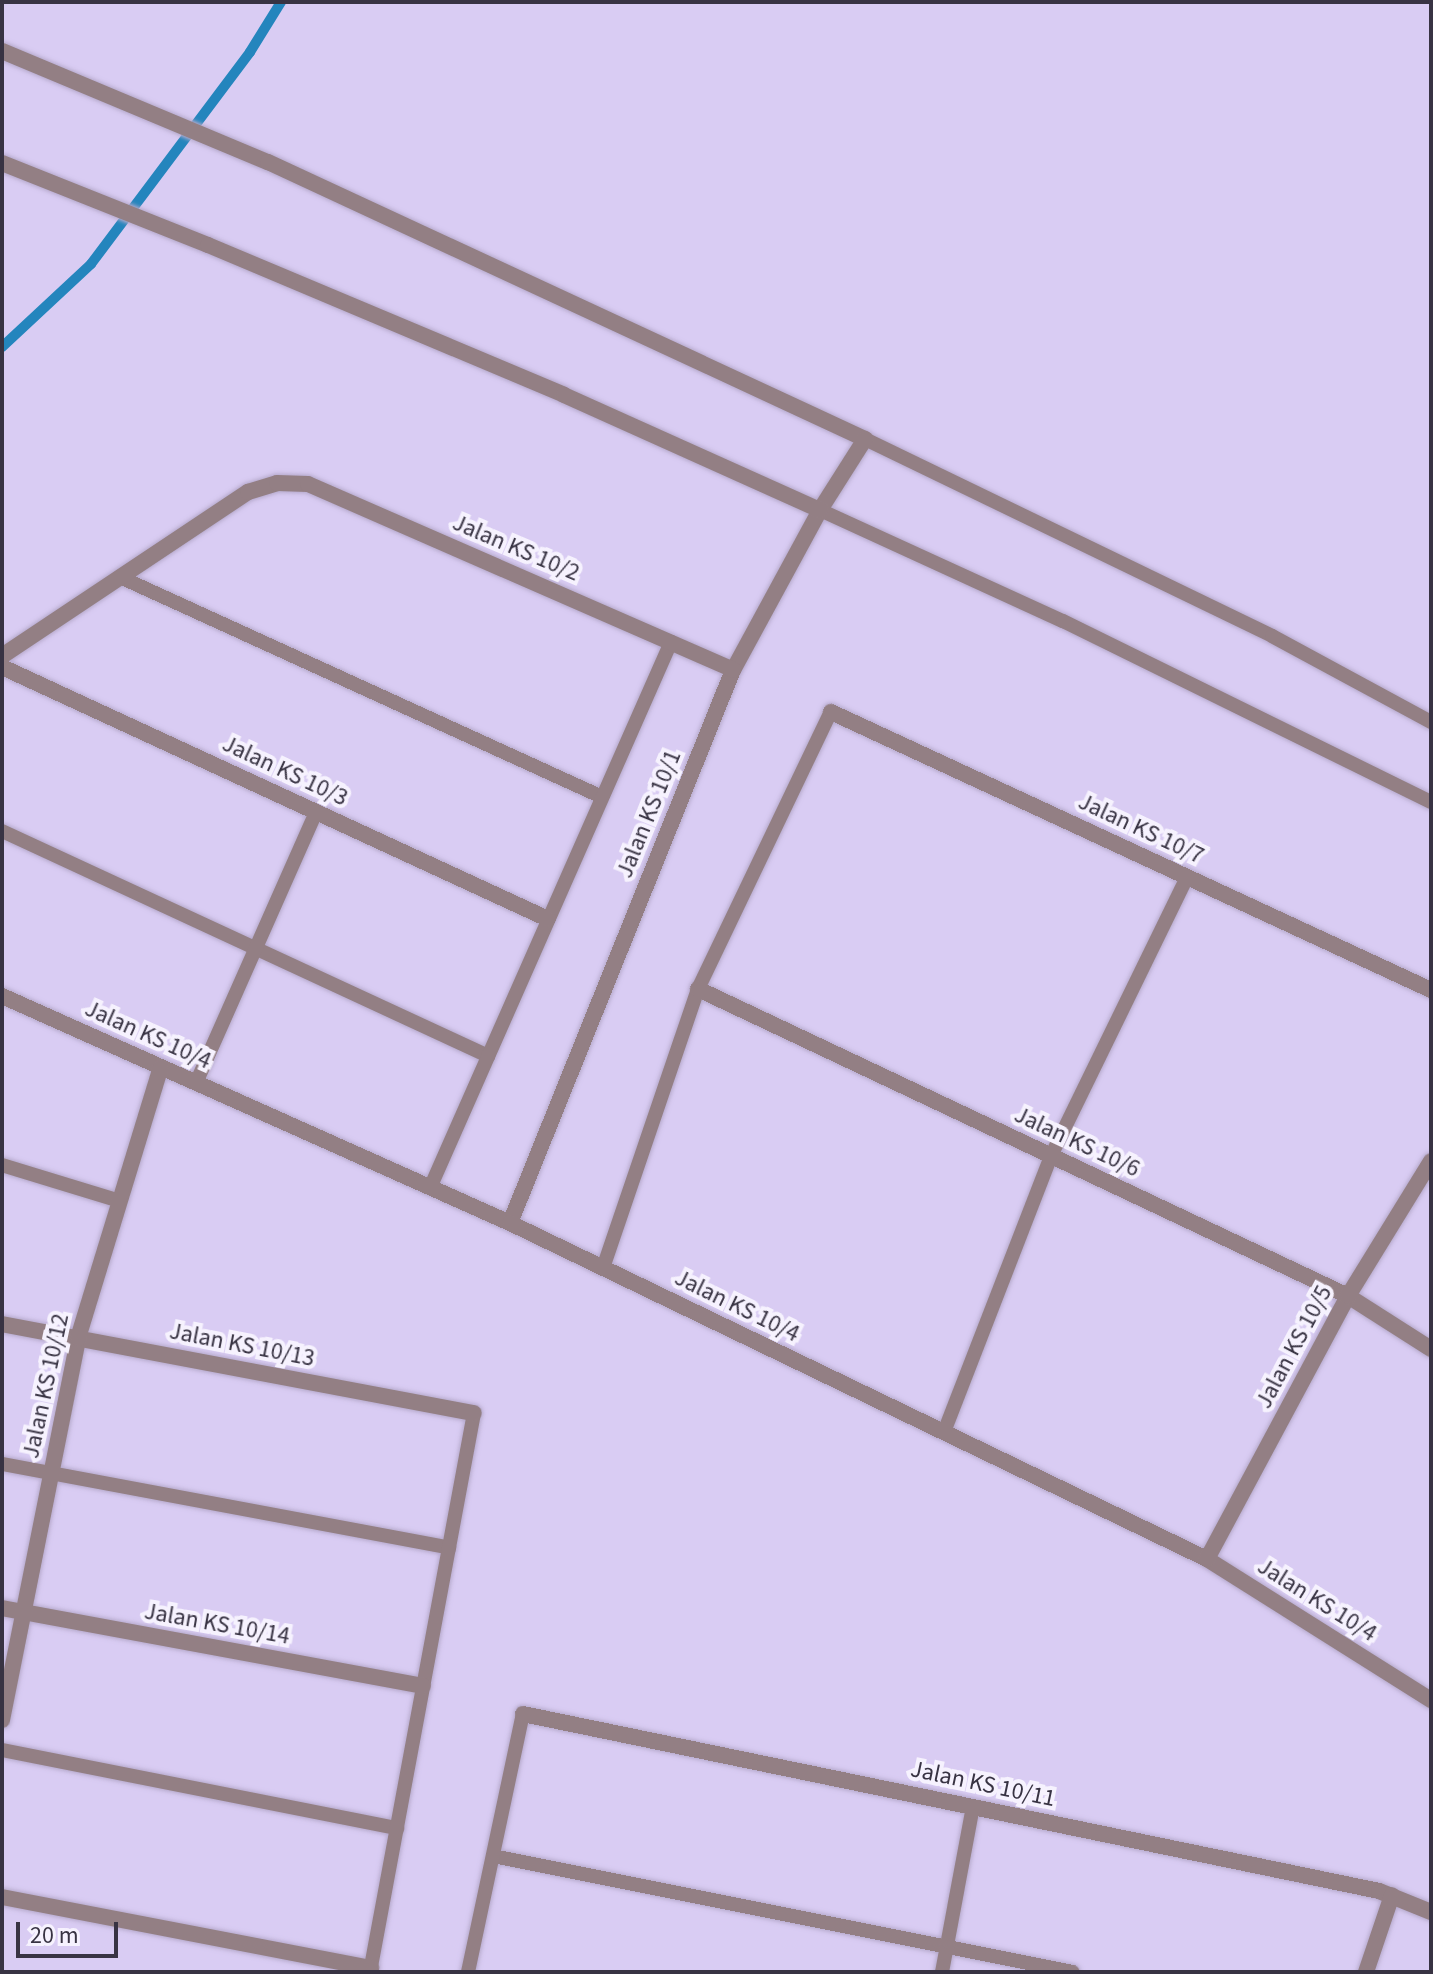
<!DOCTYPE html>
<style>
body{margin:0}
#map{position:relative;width:1433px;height:1974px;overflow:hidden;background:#d9ccf3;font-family:"Source Sans 3",sans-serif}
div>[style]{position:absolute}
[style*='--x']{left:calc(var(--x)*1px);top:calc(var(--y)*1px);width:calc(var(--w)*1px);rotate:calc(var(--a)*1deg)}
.stream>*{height:10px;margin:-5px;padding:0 5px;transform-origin:5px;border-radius:5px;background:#2485bd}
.roads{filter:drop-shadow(0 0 2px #b6aacc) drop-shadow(0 0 2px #b6aacc)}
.lane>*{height:14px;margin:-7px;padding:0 7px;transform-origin:7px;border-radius:7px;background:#937f84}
.street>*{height:16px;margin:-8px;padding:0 8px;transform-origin:8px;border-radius:8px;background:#937f84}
span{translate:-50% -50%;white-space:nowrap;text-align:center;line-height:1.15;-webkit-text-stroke:8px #f6f2fe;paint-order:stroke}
.street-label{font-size:24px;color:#383343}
.frame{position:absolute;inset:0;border:4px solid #383343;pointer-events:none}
.scale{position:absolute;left:16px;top:1922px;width:102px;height:36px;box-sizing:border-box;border:4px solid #383343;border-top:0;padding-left:10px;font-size:24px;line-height:28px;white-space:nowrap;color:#383343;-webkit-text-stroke:6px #f6f2fe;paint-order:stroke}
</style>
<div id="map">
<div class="stream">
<i style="--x:2;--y:347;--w:122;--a:-43"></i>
<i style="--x:91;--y:264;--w:265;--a:-53.1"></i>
<i style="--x:250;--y:52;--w:59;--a:-58.2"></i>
</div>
<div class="roads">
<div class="lane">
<i style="--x:865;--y:439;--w:452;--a:25.8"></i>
<i style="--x:1272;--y:636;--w:181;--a:28.4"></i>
<i style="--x:820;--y:510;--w:267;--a:24.6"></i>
<i style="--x:1063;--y:621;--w:410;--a:26.2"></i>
<i style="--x:120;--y:577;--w:530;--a:24.53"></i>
<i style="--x:2;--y:831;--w:536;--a:24.84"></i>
<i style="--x:196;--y:1083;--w:296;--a:-66.1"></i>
<i style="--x:2;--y:1165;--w:123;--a:17"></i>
<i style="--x:430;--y:1188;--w:597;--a:-66.18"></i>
<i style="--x:603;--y:1268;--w:295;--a:-71.2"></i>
<i style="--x:698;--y:989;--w:307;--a:-64.4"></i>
<i style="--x:944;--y:1432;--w:296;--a:-68.8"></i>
<i style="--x:1051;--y:1156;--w:310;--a:-64"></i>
<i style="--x:2;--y:1464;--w:455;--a:10.6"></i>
<i style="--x:2;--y:1750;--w:403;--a:11.2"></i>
<i style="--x:493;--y:1856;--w:591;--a:11.31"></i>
<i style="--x:370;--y:1972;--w:569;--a:-79.46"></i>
<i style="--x:468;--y:1972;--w:264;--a:-78"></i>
<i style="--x:942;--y:1972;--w:168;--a:-79.4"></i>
</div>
<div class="street">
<i style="--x:2;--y:51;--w:288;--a:22.7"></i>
<i style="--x:268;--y:162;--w:658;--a:24.89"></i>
<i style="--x:865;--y:439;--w:84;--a:122.4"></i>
<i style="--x:820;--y:510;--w:182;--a:118.5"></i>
<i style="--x:733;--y:670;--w:596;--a:111.96"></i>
<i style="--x:2;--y:163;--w:222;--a:21.7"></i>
<i style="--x:208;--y:245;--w:386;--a:22.8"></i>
<i style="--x:564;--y:395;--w:281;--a:24.2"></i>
<i style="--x:2;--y:656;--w:296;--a:-33.7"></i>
<i style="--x:248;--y:492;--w:30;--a:-17"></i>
<i style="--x:277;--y:483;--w:31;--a:2"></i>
<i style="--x:308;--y:484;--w:464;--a:23.6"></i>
<i style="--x:2;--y:667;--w:601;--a:24.78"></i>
<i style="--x:831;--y:712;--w:661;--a:24.86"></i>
<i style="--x:698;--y:989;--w:719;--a:25.28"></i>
<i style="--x:1348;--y:1296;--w:98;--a:32.6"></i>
<i style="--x:2;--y:996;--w:556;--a:24.08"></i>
<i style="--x:510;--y:1223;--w:774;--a:25.74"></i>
<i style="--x:1207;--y:1559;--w:265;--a:32.2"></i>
<i style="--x:2;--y:1324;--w:480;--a:10.7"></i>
<i style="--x:1207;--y:1559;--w:298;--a:-61.8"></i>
<i style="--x:1348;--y:1296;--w:158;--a:-58.4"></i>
<i style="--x:2;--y:1608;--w:428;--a:10.5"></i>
<i style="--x:523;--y:1714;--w:874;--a:11.68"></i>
<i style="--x:1379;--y:1891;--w:56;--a:22"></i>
<i style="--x:2;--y:1720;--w:389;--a:-78.7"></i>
<i style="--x:78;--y:1338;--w:283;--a:-73"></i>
<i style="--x:2;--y:1897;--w:376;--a:10.9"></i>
<i style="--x:1366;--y:1972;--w:81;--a:-71.3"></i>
</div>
</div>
<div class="street-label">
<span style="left:516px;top:548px;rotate:23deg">Jalan KS 10/2</span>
<span style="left:285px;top:771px;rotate:25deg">Jalan KS 10/3</span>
<span style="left:649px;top:814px;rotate:-68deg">Jalan KS 10/1</span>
<span style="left:1141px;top:829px;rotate:25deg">Jalan KS 10/7</span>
<span style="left:148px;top:1035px;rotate:24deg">Jalan KS 10/4</span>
<span style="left:1077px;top:1142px;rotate:25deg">Jalan KS 10/6</span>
<span style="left:737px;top:1306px;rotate:26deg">Jalan KS 10/4</span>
<span style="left:242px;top:1345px;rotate:11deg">Jalan KS 10/13</span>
<span style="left:1294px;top:1347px;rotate:-62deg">Jalan KS 10/5</span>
<span style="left:46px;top:1386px;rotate:-78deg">Jalan KS 10/12</span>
<span style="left:1317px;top:1600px;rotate:32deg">Jalan KS 10/4</span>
<span style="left:217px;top:1624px;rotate:10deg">Jalan KS 10/14</span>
<span style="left:983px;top:1784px;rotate:12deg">Jalan KS 10/11</span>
</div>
<div class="frame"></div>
<div class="scale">20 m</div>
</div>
